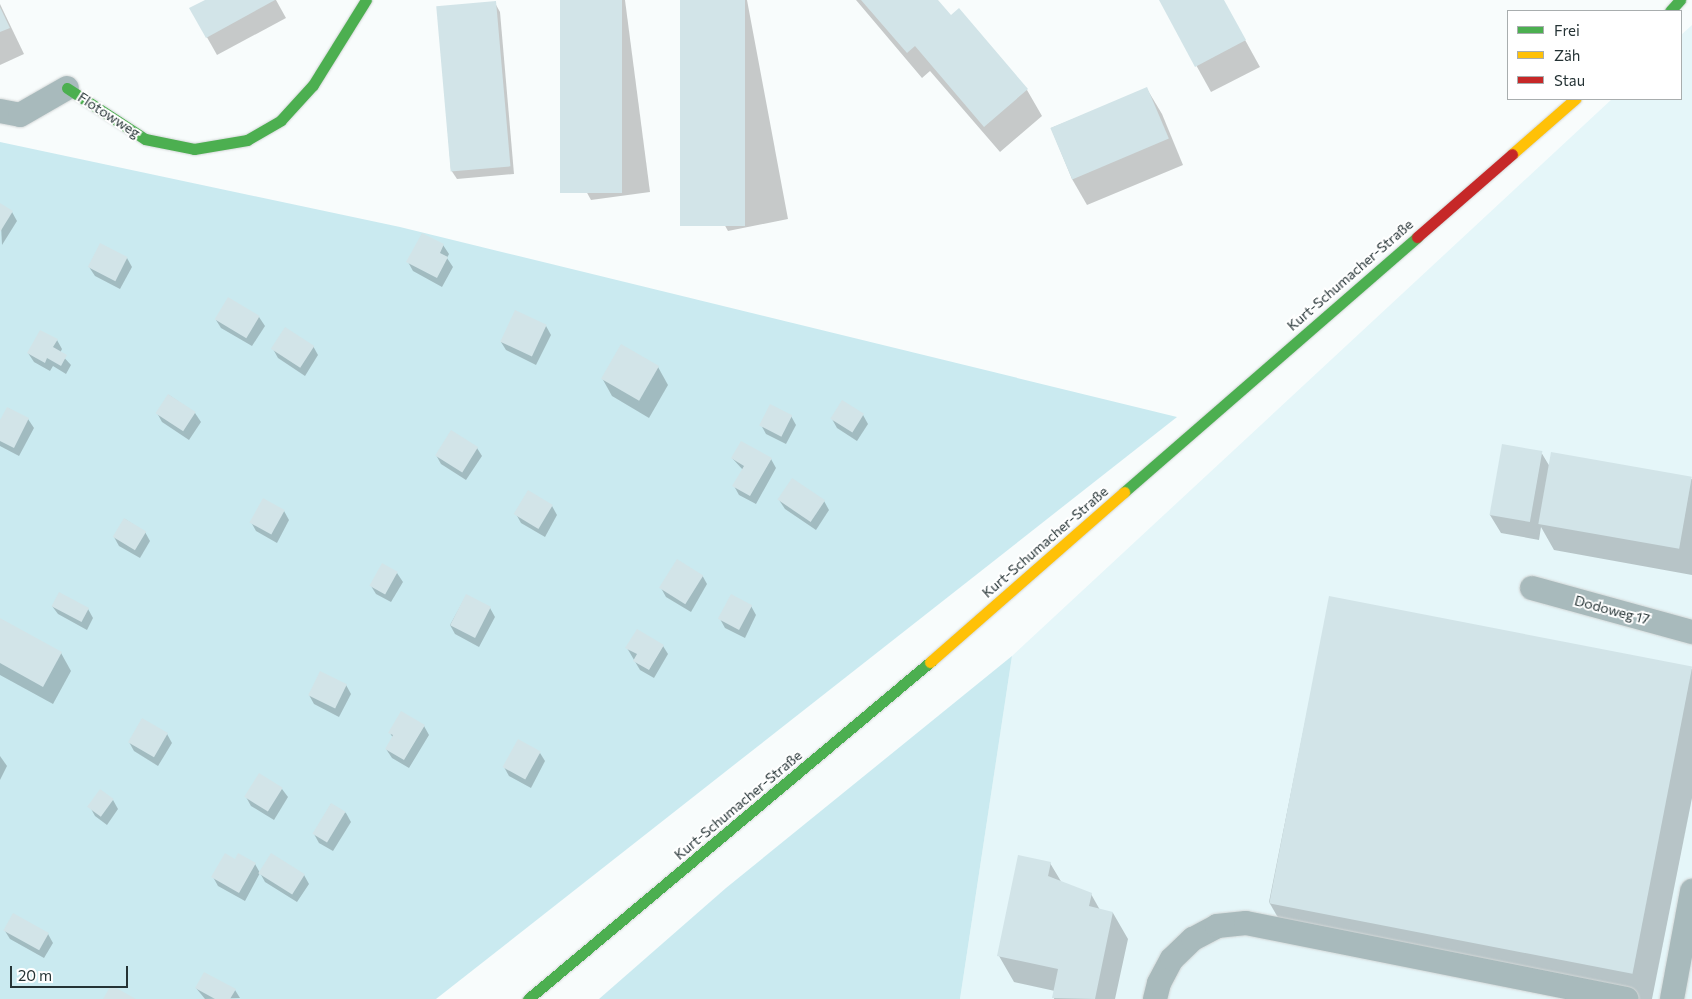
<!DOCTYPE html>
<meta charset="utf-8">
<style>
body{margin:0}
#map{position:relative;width:1692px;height:999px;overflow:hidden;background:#f8fcfc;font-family:Commissioner,sans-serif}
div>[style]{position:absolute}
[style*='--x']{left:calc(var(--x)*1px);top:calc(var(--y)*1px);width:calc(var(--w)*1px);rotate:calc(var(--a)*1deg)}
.built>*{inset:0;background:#e5f6f9}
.green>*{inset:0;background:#caeaf0}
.shadow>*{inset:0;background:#0003}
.building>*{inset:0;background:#d2e4e8;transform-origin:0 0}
.roads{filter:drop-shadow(0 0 1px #d3d7d7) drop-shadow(0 0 1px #d3d7d7)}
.lane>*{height:24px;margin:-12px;padding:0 12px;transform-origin:12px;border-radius:12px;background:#a8babc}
.fast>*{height:11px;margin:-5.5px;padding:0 5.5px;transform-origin:5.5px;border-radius:5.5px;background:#4caf50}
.slow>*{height:11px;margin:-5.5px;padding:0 5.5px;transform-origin:5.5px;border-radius:5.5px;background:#ffc107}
.jam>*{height:11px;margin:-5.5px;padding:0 5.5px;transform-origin:5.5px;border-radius:5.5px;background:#c62828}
span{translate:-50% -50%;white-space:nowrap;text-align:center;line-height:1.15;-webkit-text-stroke:4px #fff;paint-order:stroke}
.street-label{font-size:14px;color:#253335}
.legend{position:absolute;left:1507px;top:10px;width:175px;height:90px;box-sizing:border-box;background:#fff;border:1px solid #a8adae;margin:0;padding:6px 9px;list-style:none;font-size:15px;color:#253335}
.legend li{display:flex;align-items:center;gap:10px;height:25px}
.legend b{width:25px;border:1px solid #a8adae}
.scale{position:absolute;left:10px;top:966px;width:118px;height:22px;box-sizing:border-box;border:2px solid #253335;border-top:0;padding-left:6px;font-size:15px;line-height:18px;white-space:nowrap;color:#253335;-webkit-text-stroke:4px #fff;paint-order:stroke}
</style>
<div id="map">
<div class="built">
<i style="clip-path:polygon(1692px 25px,1692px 999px,960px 999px,1012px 656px,1612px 99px,1681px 99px,1681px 35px)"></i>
</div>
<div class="green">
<i style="clip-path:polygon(0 142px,400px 227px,1177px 417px,436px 999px,0 999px)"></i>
<i style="clip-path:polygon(1012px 656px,960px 999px,599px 999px,726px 888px)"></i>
</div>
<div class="shadow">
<i style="clip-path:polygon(208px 0,276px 0,286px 18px,217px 55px,191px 9px)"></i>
<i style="clip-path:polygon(561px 0,625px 0,650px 192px,591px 200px,586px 191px)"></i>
<i style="clip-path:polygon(682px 0,747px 0,788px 219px,728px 231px,723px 222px)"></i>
<i style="clip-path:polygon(856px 0,936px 0,951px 17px,959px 10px,1027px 90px,1042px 116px,1000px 152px,930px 71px,922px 78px)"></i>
<i style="clip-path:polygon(1160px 0,1223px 0,1260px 67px,1211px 92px)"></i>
<i style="clip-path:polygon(495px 3px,500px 12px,514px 174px,457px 179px,451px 170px,438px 7px)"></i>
<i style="clip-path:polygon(0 4px,24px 54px,0 65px)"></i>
<i style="clip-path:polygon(1147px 89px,1162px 114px,1183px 165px,1087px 205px,1072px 179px,1051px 128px)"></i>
<i style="clip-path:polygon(0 204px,12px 212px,17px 221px,2px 245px)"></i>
<i style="clip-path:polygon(422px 234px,443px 245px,449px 254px,447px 258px,453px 267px,442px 287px,413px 271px,408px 262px)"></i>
<i style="clip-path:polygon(127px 258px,132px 267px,120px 289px,95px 276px,89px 267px)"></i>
<i style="clip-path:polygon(259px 317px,265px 326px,252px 346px,221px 328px,216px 320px)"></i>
<i style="clip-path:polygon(546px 326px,551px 335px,536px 365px,506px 350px,501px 342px)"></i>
<i style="clip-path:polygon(57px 340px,62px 349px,60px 353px,71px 365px,66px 374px,53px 366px,50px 371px,34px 362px,28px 353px)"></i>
<i style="clip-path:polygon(313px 346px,318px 355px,305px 376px,278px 358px,273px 349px)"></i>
<i style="clip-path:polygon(658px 367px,668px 385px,649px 418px,612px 396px,602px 378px)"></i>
<i style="clip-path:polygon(169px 395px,195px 413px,201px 422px,189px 440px,162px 422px,157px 413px)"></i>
<i style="clip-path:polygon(8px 408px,28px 419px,34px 428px,19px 456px,0 446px,0 422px)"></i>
<i style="clip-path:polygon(863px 415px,868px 424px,857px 441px,837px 428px,832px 419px)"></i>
<i style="clip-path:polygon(791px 416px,796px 425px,786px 444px,766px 434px,761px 425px)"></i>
<i style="clip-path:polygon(477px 448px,482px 456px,466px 480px,441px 464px,436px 455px)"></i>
<i style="clip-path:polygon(1541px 452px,1550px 467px,1692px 479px,1692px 575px,1554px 550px,1541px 527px,1539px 540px,1501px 533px,1490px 515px)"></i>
<i style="clip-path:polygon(732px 458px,771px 459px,776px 468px,756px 504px,739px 495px,734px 486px,743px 470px)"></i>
<i style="clip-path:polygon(779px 500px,824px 501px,829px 510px,816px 530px,785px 509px)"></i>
<i style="clip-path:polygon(552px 506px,557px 515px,545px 537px,521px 523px,516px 514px)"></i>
<i style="clip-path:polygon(284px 511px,289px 520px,277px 543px,256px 531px,251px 522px)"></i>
<i style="clip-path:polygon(125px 519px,145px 532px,150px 541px,140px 558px,119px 546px,114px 537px)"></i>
<i style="clip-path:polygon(397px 573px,403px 582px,391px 602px,376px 594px,371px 586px)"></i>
<i style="clip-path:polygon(702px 575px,707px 584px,691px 612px,666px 597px,661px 588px)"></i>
<i style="clip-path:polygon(466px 596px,490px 608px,495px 617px,479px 647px,455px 634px,450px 625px)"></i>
<i style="clip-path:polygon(1330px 598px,1692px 669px,1692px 798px,1652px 999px,1611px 999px,1288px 935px,1269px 902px)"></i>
<i style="clip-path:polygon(52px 606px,88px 609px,93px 618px,87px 630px,58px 614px)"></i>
<i style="clip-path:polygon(751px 606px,756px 615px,745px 638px,725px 628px,720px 619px)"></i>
<i style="clip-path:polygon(0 619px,61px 653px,71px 671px,53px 704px,0 675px)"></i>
<i style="clip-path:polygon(663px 646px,668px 654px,654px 678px,640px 670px,627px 648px)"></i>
<i style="clip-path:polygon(346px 685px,351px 694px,339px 717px,314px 704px,309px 695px)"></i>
<i style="clip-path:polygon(424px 726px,429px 735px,409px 768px,392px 758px,386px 749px,393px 738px,390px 733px)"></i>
<i style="clip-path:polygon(167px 734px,172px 743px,158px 766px,134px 751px,129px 742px)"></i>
<i style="clip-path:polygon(540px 753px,545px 761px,531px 788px,509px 776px,504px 767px)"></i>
<i style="clip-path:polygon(0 756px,7px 766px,0 780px)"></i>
<i style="clip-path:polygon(282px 789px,288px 797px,274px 820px,251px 806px,246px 797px)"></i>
<i style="clip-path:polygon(113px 800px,118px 809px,107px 825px,95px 816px,90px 807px)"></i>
<i style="clip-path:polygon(331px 804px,346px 813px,351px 822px,333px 851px,319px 843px,314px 834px)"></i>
<i style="clip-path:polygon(236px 860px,255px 864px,260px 873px,304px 875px,309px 884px,297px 902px,265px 882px,260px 873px,245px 901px,218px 886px,213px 877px)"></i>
<i style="clip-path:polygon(1050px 863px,1062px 883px,1091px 894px,1100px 910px,1113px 913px,1128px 939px,1115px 999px,1054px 999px,1055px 991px,1014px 982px,999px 956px)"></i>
<i style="clip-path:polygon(5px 931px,48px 934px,53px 943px,44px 958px,10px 939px)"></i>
<i style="clip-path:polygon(196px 988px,235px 990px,240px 998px,205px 999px)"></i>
</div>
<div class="building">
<i style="clip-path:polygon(205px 0,275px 0,206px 38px,189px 8px)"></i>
<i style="left:560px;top:0;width:62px;height:193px"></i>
<i style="left:680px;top:0;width:65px;height:226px"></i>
<i style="clip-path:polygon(861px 0,938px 0,951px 15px,959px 8px,1028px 89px,984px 127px,915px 46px,907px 53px)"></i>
<i style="clip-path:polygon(1159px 0,1224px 0,1246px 40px,1195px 67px)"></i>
<i style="left:496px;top:1px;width:166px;height:60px;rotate:85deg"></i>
<i style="clip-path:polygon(0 7px,10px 28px,0 32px)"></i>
<i style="left:1147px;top:87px;width:56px;height:105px;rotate:67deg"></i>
<i style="clip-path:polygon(0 203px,13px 211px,0 232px)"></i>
<i style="clip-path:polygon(422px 233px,444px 244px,440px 253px,448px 257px,437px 278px,406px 262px)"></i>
<i style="left:100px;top:243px;width:31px;height:27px;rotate:27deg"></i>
<i style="left:228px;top:297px;width:37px;height:26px;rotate:31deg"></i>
<i style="left:515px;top:310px;width:35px;height:35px;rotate:25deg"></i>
<i style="left:285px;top:327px;width:35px;height:26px;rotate:33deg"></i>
<i style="clip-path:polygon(40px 330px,58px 339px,53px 347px,67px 355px,61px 366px,47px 358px,45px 363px,27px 353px)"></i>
<i style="left:621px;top:344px;width:44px;height:40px;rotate:30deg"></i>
<i style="left:168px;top:394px;width:33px;height:23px;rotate:33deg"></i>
<i style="left:842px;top:400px;width:26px;height:22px;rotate:32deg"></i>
<i style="left:770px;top:404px;width:25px;height:24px;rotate:27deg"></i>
<i style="clip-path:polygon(7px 407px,29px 418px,14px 448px,0 441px,0 420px)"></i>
<i style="left:451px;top:430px;width:32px;height:30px;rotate:32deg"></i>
<i style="clip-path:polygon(741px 441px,772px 458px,750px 496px,732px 486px,744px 466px,731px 458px)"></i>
<i style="left:1502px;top:444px;width:41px;height:72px;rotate:10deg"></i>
<i style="left:1551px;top:452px;width:143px;height:73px;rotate:10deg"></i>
<i style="left:792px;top:478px;width:40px;height:26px;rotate:34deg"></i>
<i style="left:528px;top:490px;width:29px;height:28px;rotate:31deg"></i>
<i style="left:263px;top:498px;width:25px;height:28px;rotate:29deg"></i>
<i style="left:124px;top:518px;width:26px;height:22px;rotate:31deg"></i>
<i style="left:677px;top:559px;width:31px;height:34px;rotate:32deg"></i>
<i style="left:382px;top:563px;width:18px;height:26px;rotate:29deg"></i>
<i style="left:59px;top:592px;width:34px;height:16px;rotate:28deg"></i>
<i style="left:466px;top:594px;width:28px;height:35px;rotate:27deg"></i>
<i style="left:731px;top:594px;width:24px;height:28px;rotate:28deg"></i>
<i style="left:1329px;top:596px;width:370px;height:313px;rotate:11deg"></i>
<i style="clip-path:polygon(0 618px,62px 652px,43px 687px,0 663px)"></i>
<i style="clip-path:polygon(637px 629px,664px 645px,649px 670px,633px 661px,637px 654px,625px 648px)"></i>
<i style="left:320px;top:671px;width:30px;height:27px;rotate:26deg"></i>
<i style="clip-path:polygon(401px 711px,425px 725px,404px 760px,385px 749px,393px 735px,388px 733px)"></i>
<i style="left:142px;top:718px;width:30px;height:28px;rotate:30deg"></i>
<i style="left:518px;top:739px;width:26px;height:32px;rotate:29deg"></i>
<i style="left:259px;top:773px;width:28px;height:28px;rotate:32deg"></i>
<i style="left:100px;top:789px;width:17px;height:22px;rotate:36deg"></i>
<i style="left:331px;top:803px;width:17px;height:36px;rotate:31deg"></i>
<i style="clip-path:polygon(225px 853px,235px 859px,238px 853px,256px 863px,239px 893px,211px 877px)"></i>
<i style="left:271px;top:853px;width:40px;height:24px;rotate:32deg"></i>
<i style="clip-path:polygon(1018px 855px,1051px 862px,1048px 876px,1092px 893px,1089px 906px,1113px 912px,1095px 999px,1052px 998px,1058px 969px,997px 956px)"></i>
<i style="left:13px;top:913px;width:41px;height:20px;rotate:29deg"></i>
<i style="clip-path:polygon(204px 972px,236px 989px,230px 999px,215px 999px,195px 988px)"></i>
<i style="clip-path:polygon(111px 985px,136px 999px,103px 999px)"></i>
</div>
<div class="roads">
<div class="lane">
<i style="--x:0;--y:111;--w:20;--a:11"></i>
<i style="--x:20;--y:115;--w:54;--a:-29.9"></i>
<i style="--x:1532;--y:588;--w:166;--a:15.4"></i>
<i style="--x:1155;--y:999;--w:16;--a:-76"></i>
<i style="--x:1159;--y:983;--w:27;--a:-62"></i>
<i style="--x:1172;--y:959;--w:29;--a:-44"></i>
<i style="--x:1193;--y:939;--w:27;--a:-28"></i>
<i style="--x:1217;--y:926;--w:29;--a:-6"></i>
<i style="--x:1246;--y:923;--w:388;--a:11.3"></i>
<i style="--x:1672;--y:999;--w:110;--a:-79.5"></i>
</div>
<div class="fast">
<i style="--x:1670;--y:11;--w:15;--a:-48"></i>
<i style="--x:67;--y:88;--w:93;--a:33.2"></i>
<i style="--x:145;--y:139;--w:50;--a:11.5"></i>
<i style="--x:194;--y:149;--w:54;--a:-9.6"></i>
<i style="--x:247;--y:140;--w:39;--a:-30"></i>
<i style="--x:281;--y:120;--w:47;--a:-47.6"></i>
<i style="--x:313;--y:85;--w:100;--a:-58.1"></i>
<i style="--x:1124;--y:492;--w:388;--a:-41"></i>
<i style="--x:528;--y:999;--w:525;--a:-39.97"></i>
</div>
<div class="slow">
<i style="--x:1512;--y:154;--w:84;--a:-41.1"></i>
<i style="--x:930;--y:662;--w:258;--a:-41.2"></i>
</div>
<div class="jam">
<i style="--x:1417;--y:237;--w:126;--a:-41.1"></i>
</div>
</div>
<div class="street-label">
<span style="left:109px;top:115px;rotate:33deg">Flotowweg</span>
<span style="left:1350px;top:275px;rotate:-41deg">Kurt-Schumacher-Straße</span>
<span style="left:1045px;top:542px;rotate:-41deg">Kurt-Schumacher-Straße</span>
<span style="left:1612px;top:610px;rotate:15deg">Dodoweg 17</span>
<span style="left:738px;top:805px;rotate:-40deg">Kurt-Schumacher-Straße</span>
</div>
<ul class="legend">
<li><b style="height:6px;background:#4caf50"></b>Frei</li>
<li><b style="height:6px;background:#ffc107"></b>Zäh</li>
<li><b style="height:6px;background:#c62828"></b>Stau</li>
</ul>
<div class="scale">20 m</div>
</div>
